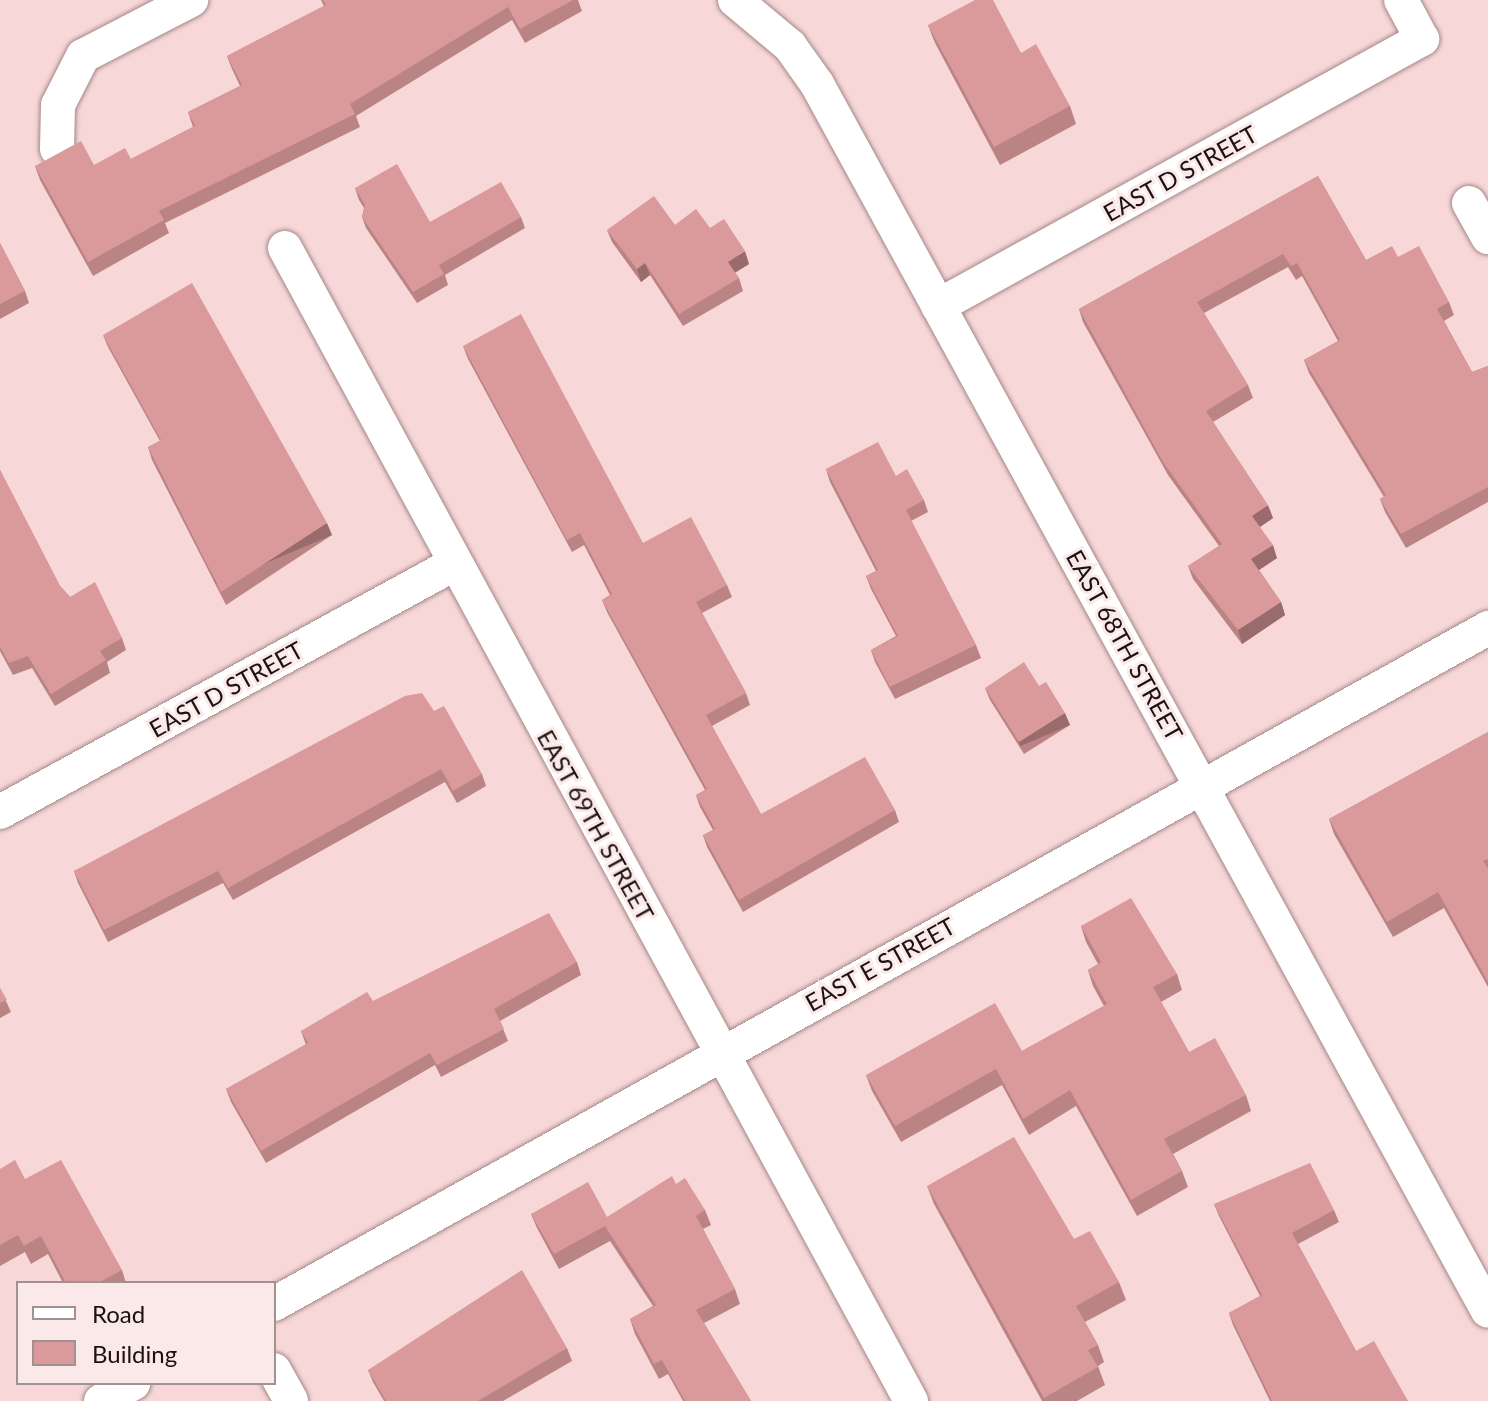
<!DOCTYPE html>
<style>
body{margin:0}
#map{position:relative;width:1488px;height:1401px;overflow:hidden;background:#f7d7d7;font-family:Lato,sans-serif}
div>[style]{position:absolute}
[style*='--x']{left:calc(var(--x)*1px);top:calc(var(--y)*1px);width:calc(var(--w)*1px);rotate:calc(var(--a)*1deg)}
.roads{filter:drop-shadow(0 0 2px #a48888) drop-shadow(0 0 2px #a48888)}
.street>*{height:34px;margin:-17px;padding:0 17px;transform-origin:17px;border-radius:17px;background:#fff}
.wall>*{inset:0;background:#bb8484}
.shaded-wall>*{inset:0;background:#996b6c;transform-origin:0 0}
.building>*{inset:0;background:#da999a}
span{translate:-50% -50%;white-space:nowrap;text-align:center;line-height:1.15;-webkit-text-stroke:6px #fbe8e8;paint-order:stroke}
.street-label{font-size:24px;color:#1b1111}
.legend{position:absolute;left:16px;top:1281px;width:260px;height:104px;box-sizing:border-box;background:#fbe8e8;border:2px solid #a19292;margin:0;padding:10px 14px;list-style:none;font-size:24px;color:#1b1111}
.legend li{display:flex;align-items:center;gap:16px;height:40px}
.legend b{width:40px;border:2px solid #a19292}
</style>
<div id="map">
<div class="roads">
<div class="street">
<i style="--x:735;--y:0;--w:72;--a:39.9"></i>
<i style="--x:790;--y:46;--w:47;--a:54.6"></i>
<i style="--x:817;--y:84;--w:1398;--a:61.33"></i>
<i style="--x:57;--y:149;--w:44;--a:-88.7"></i>
<i style="--x:58;--y:105;--w:55;--a:-63"></i>
<i style="--x:83;--y:56;--w:122;--a:-27.4"></i>
<i style="--x:1469;--y:203;--w:39;--a:61"></i>
<i style="--x:285;--y:248;--w:1312;--a:61.5"></i>
<i style="--x:938;--y:306;--w:553;--a:-28.88"></i>
<i style="--x:1422;--y:39;--w:44;--a:-118.3"></i>
<i style="--x:0;--y:812;--w:515;--a:-28.65"></i>
<i style="--x:274;--y:1304;--w:1390;--a:-29.11"></i>
<i style="--x:274;--y:1370;--w:35;--a:61"></i>
<i style="--x:101;--y:1401;--w:37;--a:-29"></i>
</div>
</div>
<div class="wall">
<i style="clip-path:polygon(321px 0,578px 0,582px 11px,525px 43px,512px 20px,356px 116px,360px 127px,165px 223px,169px 233px,93px 276px,40px 180px,35px 166px,94px 165px,131px 159px,193px 127px,188px 112px,240px 86px,232px 69px,227px 56px,324px 6px)"></i>
<i style="clip-path:polygon(928px 25px,1021px 53px,1070px 106px,1076px 124px,1000px 165px,935px 43px)"></i>
<i style="clip-path:polygon(1318px 176px,1366px 260px,1398px 257px,1449px 302px,1454px 315px,1444px 321px,1472px 372px,1488px 366px,1488px 502px,1406px 548px,1385px 512px,1380px 499px,1384px 497px,1309px 373px,1304px 360px,1338px 341px,1302px 276px,1296px 280px,1288px 267px,1204px 313px,1248px 385px,1253px 398px,1213px 422px,1273px 518px,1260px 527px,1277px 558px,1259px 570px,1281px 602px,1285px 615px,1242px 644px,1193px 579px,1188px 566px,1219px 546px,1168px 475px,1083px 322px,1079px 309px)"></i>
<i style="clip-path:polygon(355px 188px,430px 222px,521px 217px,525px 228px,445px 275px,448px 285px,417px 303px,366px 228px,362px 217px,364px 208px,359px 200px)"></i>
<i style="clip-path:polygon(675px 225px,710px 228px,749px 264px,735px 273px,739px 278px,743px 291px,683px 326px,650px 275px,641px 282px,612px 242px,607px 230px)"></i>
<i style="clip-path:polygon(0 243px,25px 291px,29px 303px,0 319px)"></i>
<i style="clip-path:polygon(103px 335px,332px 535px,226px 605px,152px 460px,148px 447px,160px 441px,108px 347px)"></i>
<i style="clip-path:polygon(463px 346px,643px 543px,727px 585px,732px 597px,702px 613px,746px 693px,750px 705px,712px 726px,761px 814px,895px 810px,899px 822px,743px 912px,707px 847px,703px 835px,713px 830px,700px 807px,696px 795px,705px 790px,607px 612px,602px 600px,610px 595px,584px 545px,572px 552px,468px 359px)"></i>
<i style="clip-path:polygon(826px 469px,896px 476px,924px 500px,928px 512px,911px 521px,976px 645px,981px 658px,895px 699px,875px 662px,871px 650px,896px 636px,871px 589px,866px 576px,876px 571px,830px 482px)"></i>
<i style="clip-path:polygon(0 470px,60px 586px,70px 597px,122px 638px,126px 650px,107px 662px,110px 673px,55px 706px,32px 668px,13px 675px,0 651px)"></i>
<i style="clip-path:polygon(1039px 686px,1070px 725px,1024px 754px,990px 700px,985px 688px)"></i>
<i style="clip-path:polygon(434px 711px,482px 774px,486px 786px,457px 803px,445px 782px,233px 900px,223px 883px,108px 942px,78px 883px,74px 871px)"></i>
<i style="clip-path:polygon(1488px 732px,1488px 987px,1444px 908px,1393px 937px,1334px 834px,1329px 819px)"></i>
<i style="clip-path:polygon(1081px 926px,1177px 974px,1182px 990px,1161px 1002px,1189px 1052px,1246px 1095px,1251px 1111px,1173px 1154px,1182px 1171px,1188px 1187px,1137px 1216px,1076px 1106px,1029px 1135px,1002px 1085px,901px 1142px,872px 1091px,866px 1075px,1022px 1051px,1104px 1006px,1093px 986px,1088px 970px,1098px 964px,1086px 942px)"></i>
<i style="clip-path:polygon(577px 962px,581px 975px,500px 1021px,508px 1041px,441px 1077px,435px 1065px,266px 1163px,231px 1102px,226px 1089px,306px 1045px,301px 1031px,373px 1001px)"></i>
<i style="clip-path:polygon(0 988px,11px 1012px,0 1018px)"></i>
<i style="clip-path:polygon(0 1169px,25px 1179px,122px 1270px,126px 1283px,63px 1283px,48px 1254px,31px 1264px,25px 1252px,0 1266px)"></i>
<i style="clip-path:polygon(676px 1184px,705px 1210px,711px 1225px,703px 1229px,735px 1289px,740px 1304px,704px 1323px,751px 1401px,683px 1401px,668px 1374px,659px 1379px,635px 1334px,630px 1319px,653px 1306px,610px 1241px,559px 1269px,537px 1228px,531px 1214px,607px 1217px)"></i>
<i style="clip-path:polygon(927px 1186px,1074px 1239px,1119px 1282px,1126px 1300px,1085px 1322px,1098px 1345px,1104px 1362px,1098px 1366px,1105px 1385px,1077px 1401px,1042px 1401px,934px 1204px)"></i>
<i style="clip-path:polygon(1214px 1204px,1334px 1210px,1339px 1222px,1298px 1244px,1356px 1351px,1408px 1401px,1270px 1401px,1233px 1325px,1229px 1313px,1260px 1296px,1219px 1216px)"></i>
<i style="clip-path:polygon(567px 1348px,572px 1361px,503px 1401px,384px 1401px,373px 1382px,368px 1370px)"></i>
</div>
<div class="shaded-wall">
<i style="clip-path:polygon(745px 251px,749px 264px,732px 274px,728px 262px)"></i>
<i style="clip-path:polygon(645px 263px,650px 275px,641px 282px,637px 269px)"></i>
<i style="clip-path:polygon(1268px 505px,1273px 518px,1257px 529px,1252px 516px)"></i>
<i style="left:327px;top:523px;width:13px;height:126px;rotate:67deg"></i>
<i style="clip-path:polygon(1273px 545px,1277px 558px,1256px 572px,1251px 559px)"></i>
<i style="clip-path:polygon(1281px 602px,1285px 615px,1242px 644px,1238px 630px)"></i>
<i style="left:1065px;top:713px;width:13px;height:54px;rotate:67deg"></i>
</div>
<div class="building">
<i style="clip-path:polygon(323px 0,573px 0,520px 29px,508px 7px,350px 104px,355px 114px,159px 211px,164px 220px,88px 262px,35px 166px,81px 141px,94px 165px,125px 148px,131px 159px,195px 126px,188px 112px,242px 85px,227px 56px,326px 5px)"></i>
<i style="clip-path:polygon(975px 0,993px 0,1021px 53px,1036px 44px,1070px 106px,994px 147px,928px 25px)"></i>
<i style="clip-path:polygon(397px 164px,430px 222px,501px 182px,521px 217px,439px 265px,444px 274px,413px 292px,362px 217px,365px 205px,355px 188px)"></i>
<i style="clip-path:polygon(1318px 176px,1366px 260px,1392px 246px,1398px 257px,1419px 246px,1449px 302px,1437px 309px,1472px 372px,1488px 366px,1488px 487px,1401px 534px,1380px 499px,1386px 495px,1304px 360px,1340px 340px,1297px 263px,1291px 266px,1283px 254px,1197px 302px,1248px 385px,1206px 411px,1268px 505px,1252px 516px,1273px 545px,1251px 559px,1281px 602px,1238px 630px,1188px 566px,1222px 544px,1163px 462px,1079px 309px)"></i>
<i style="clip-path:polygon(654px 196px,675px 225px,696px 209px,710px 228px,724px 219px,745px 251px,728px 262px,739px 278px,679px 314px,645px 263px,637px 269px,607px 230px)"></i>
<i style="clip-path:polygon(0 243px,25px 291px,0 304px)"></i>
<i style="clip-path:polygon(192px 283px,327px 523px,221px 592px,148px 447px,161px 440px,103px 335px)"></i>
<i style="clip-path:polygon(521px 314px,643px 543px,691px 517px,727px 585px,696px 602px,746px 693px,706px 715px,761px 814px,865px 757px,895px 810px,739px 900px,703px 835px,715px 829px,696px 795px,707px 789px,602px 600px,612px 594px,580px 533px,567px 540px,463px 346px)"></i>
<i style="clip-path:polygon(878px 442px,896px 476px,907px 469px,924px 500px,906px 510px,976px 645px,890px 687px,871px 650px,898px 636px,866px 576px,878px 570px,826px 469px)"></i>
<i style="clip-path:polygon(0 470px,60px 586px,70px 597px,95px 582px,122px 638px,100px 651px,106px 660px,51px 694px,28px 656px,9px 663px,0 647px)"></i>
<i style="clip-path:polygon(1024px 662px,1039px 686px,1046px 682px,1065px 713px,1019px 742px,985px 688px)"></i>
<i style="clip-path:polygon(422px 693px,434px 711px,444px 706px,482px 774px,453px 791px,441px 769px,228px 888px,218px 871px,104px 930px,74px 871px,405px 696px)"></i>
<i style="clip-path:polygon(1488px 732px,1488px 859px,1483px 861px,1488px 869px,1488px 982px,1438px 892px,1387px 922px,1329px 819px)"></i>
<i style="clip-path:polygon(1131px 898px,1177px 974px,1153px 987px,1189px 1052px,1215px 1038px,1246px 1095px,1164px 1139px,1182px 1171px,1131px 1200px,1070px 1090px,1023px 1119px,996px 1069px,895px 1126px,866px 1075px,995px 1003px,1022px 1051px,1107px 1004px,1088px 970px,1101px 962px,1081px 926px)"></i>
<i style="clip-path:polygon(549px 913px,577px 962px,494px 1009px,504px 1029px,437px 1065px,430px 1053px,261px 1151px,226px 1089px,308px 1043px,301px 1031px,367px 992px,373px 1001px)"></i>
<i style="clip-path:polygon(0 988px,7px 1000px,0 1003px)"></i>
<i style="clip-path:polygon(1014px 1137px,1074px 1239px,1090px 1231px,1119px 1282px,1076px 1306px,1098px 1345px,1088px 1350px,1098px 1367px,1044px 1398px,927px 1186px)"></i>
<i style="clip-path:polygon(15px 1160px,25px 1179px,61px 1160px,122px 1270px,98px 1283px,66px 1283px,41px 1236px,24px 1246px,18px 1235px,0 1245px,0 1169px)"></i>
<i style="clip-path:polygon(1310px 1163px,1334px 1210px,1292px 1233px,1356px 1351px,1374px 1341px,1408px 1401px,1272px 1401px,1229px 1313px,1262px 1295px,1214px 1204px)"></i>
<i style="clip-path:polygon(672px 1176px,676px 1184px,685px 1178px,705px 1210px,696px 1216px,735px 1289px,696px 1310px,751px 1401px,685px 1401px,662px 1360px,654px 1364px,630px 1319px,656px 1305px,605px 1226px,554px 1254px,531px 1214px,588px 1182px,607px 1217px)"></i>
<i style="clip-path:polygon(522px 1270px,567px 1348px,478px 1401px,386px 1401px,368px 1370px)"></i>
</div>
<div class="street-label">
<span style="left:1180px;top:173px;rotate:-29deg">EAST D STREET</span>
<span style="left:1125px;top:645px;rotate:61deg">EAST 68TH STREET</span>
<span style="left:226px;top:689px;rotate:-29deg">EAST D STREET</span>
<span style="left:596px;top:825px;rotate:61deg">EAST 69TH STREET</span>
<span style="left:880px;top:964px;rotate:-29deg">EAST E STREET</span>
</div>
<ul class="legend">
<li><b style="height:10px;background:#fff"></b>Road</li>
<li><b style="height:22px;background:#da999a"></b>Building</li>
</ul>
</div>
